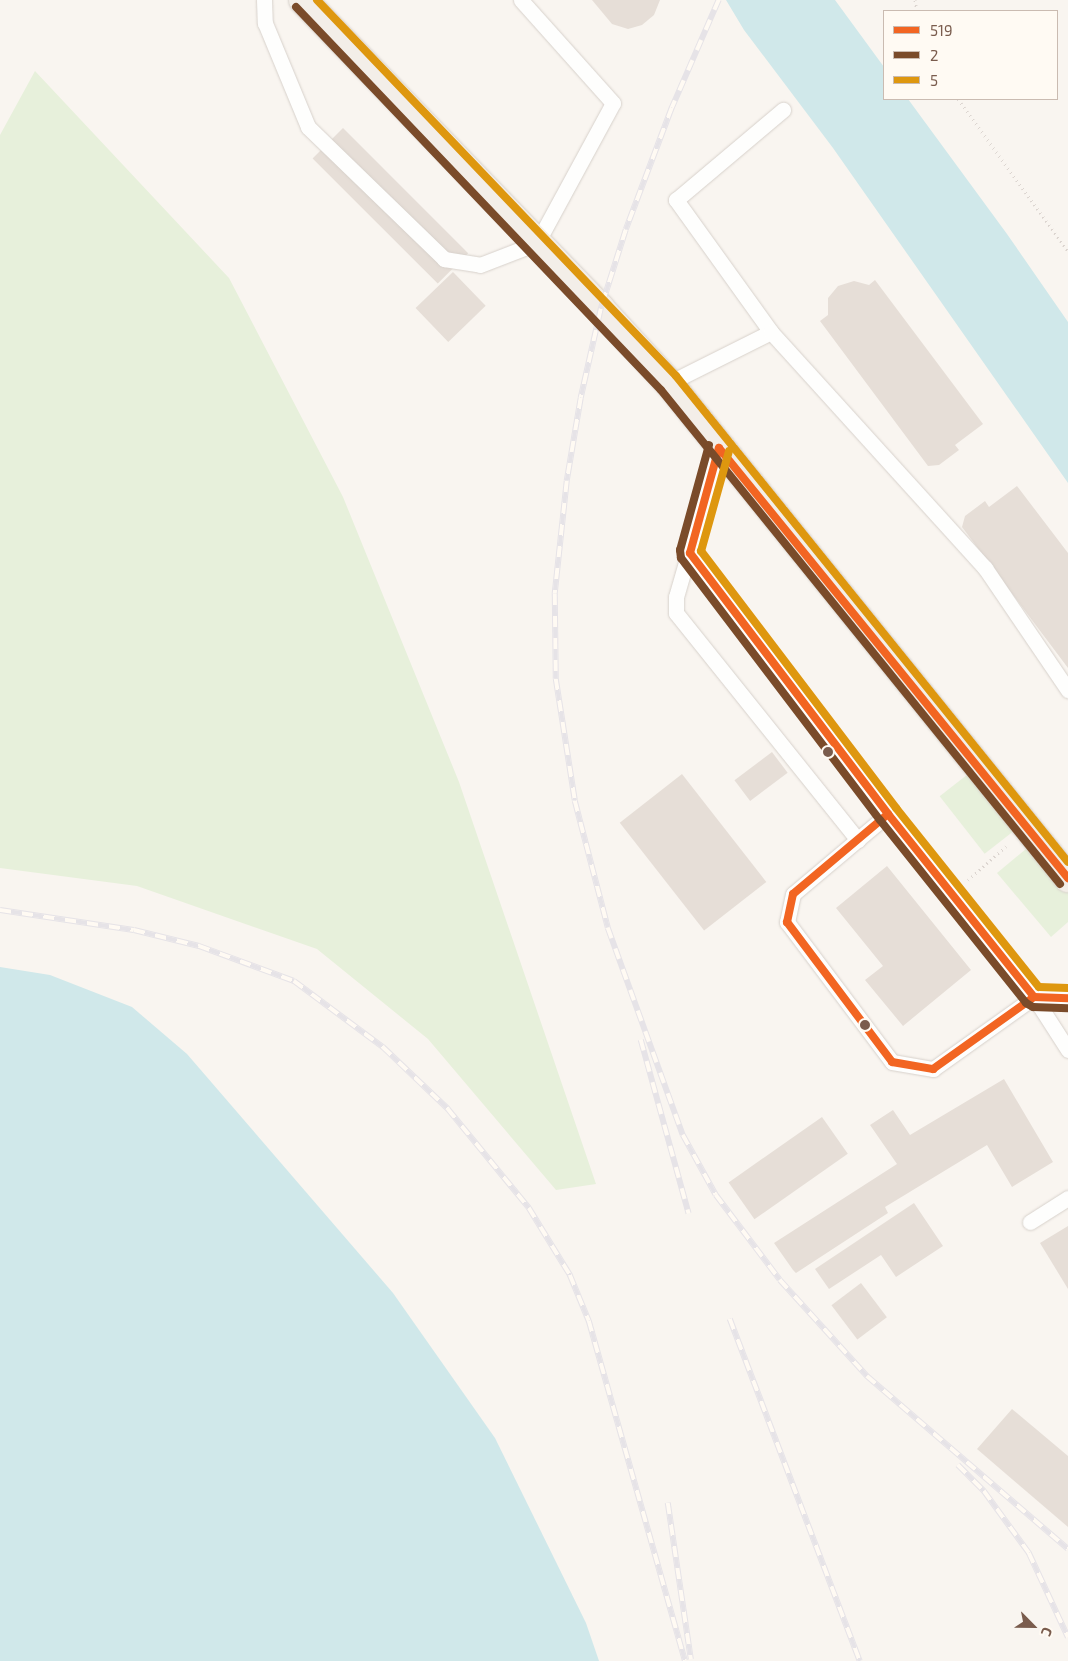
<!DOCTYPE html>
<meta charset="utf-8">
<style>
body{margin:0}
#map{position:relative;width:1068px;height:1661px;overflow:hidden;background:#f9f5f0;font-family:"Exo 2",sans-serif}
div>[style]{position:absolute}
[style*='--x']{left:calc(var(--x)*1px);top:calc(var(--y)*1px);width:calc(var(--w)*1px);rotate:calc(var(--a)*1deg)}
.green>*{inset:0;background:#e7f0db;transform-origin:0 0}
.water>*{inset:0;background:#d0e8ea}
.building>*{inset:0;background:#e6ded7;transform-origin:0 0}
.path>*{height:3px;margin-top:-1.5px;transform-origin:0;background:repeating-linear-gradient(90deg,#dcd5d0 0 1px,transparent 0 5px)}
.roads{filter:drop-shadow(0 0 1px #d7d1cb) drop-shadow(0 0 1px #d7d1cb)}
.lane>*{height:15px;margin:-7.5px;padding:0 7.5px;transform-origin:7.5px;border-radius:7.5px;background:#fefefd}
.primary>*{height:28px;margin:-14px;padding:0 14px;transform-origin:14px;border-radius:14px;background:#f3eee8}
.rail>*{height:5.5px;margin-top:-2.75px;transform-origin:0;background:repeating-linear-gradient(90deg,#fffaf3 0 11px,#e6e3e7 0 22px);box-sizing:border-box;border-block:1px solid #e6e3e7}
.bus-1>*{height:8px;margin:-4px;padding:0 4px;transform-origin:4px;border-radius:4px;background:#f26522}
.bus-2>*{height:8px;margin:-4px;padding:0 4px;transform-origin:4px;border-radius:4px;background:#7a4b2a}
.bus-3>*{height:8px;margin:-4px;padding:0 4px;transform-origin:4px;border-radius:4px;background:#de970f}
.dots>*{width:14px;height:14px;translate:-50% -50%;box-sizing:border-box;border:2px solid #fffaf3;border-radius:50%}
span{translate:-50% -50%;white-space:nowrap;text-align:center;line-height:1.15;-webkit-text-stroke:4px #fffaf3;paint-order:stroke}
.legend{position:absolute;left:883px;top:10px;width:175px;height:90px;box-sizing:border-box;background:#fffaf3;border:1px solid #cabbb1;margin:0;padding:6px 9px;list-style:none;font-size:15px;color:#7a5c4d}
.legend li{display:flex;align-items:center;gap:10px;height:25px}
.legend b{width:25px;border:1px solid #cabbb1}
.north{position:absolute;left:1008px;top:1601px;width:50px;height:50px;-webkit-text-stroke:4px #fffaf3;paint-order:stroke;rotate:113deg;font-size:14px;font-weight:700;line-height:20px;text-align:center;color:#7a5c4d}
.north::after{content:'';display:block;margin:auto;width:18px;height:22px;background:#7a5c4d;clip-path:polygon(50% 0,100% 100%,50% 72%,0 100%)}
</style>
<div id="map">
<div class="green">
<i style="clip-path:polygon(35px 71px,229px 278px,343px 497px,459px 782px,596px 1184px,556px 1190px,428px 1039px,317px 949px,137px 886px,0 868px,0 135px)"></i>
<i style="left:972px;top:771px;width:73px;height:41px;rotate:52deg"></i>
<i style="clip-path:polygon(1032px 844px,1068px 888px,1068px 922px,1051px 937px,997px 873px)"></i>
</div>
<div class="water">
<i style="clip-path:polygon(726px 0,835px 0,884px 67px,884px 99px,908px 99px,1007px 234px,1068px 322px,1068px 483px,833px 148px,744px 30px)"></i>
<i style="clip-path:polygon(0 967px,50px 975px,132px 1007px,187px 1054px,393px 1293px,495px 1438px,586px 1623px,599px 1661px,0 1661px)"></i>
</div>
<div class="building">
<i style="clip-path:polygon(592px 0,660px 0,654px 15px,642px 25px,628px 29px,612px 24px)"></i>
<i style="left:343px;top:128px;width:177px;height:43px;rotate:45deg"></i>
<i style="left:453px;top:272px;width:47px;height:52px;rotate:46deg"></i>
<i style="clip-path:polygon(875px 280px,983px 424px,955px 445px,959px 450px,939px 465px,928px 466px,820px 321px,828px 315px,828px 298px,838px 286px,854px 281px,869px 285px)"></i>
<i style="clip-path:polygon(1017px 486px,1068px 553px,1068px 668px,962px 527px,965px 516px,985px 501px,989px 507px)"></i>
<i style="left:772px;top:752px;width:26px;height:47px;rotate:53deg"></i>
<i style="left:682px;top:774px;width:137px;height:79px;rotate:52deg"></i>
<i style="clip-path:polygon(887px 866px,971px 970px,903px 1026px,865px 980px,883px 966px,836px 908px)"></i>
<i style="clip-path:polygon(1004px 1079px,1053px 1162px,1012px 1187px,987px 1145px,885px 1207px,888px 1213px,796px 1273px,793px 1270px,774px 1243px,897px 1164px,870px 1125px,893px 1110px,910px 1135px)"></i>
<i style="left:822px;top:1117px;width:45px;height:114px;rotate:55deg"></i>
<i style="clip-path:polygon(914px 1203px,943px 1246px,896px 1277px,881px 1255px,829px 1289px,815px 1269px)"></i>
<i style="clip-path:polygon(1068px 1226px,1068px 1289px,1040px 1243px)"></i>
<i style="left:861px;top:1283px;width:43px;height:37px;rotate:53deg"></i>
<i style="clip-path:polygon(1012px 1409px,1068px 1456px,1068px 1527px,977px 1449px)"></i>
</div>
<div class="path">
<i style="--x:915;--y:0;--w:11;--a:80"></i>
<i style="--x:958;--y:99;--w:188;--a:54.1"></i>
<i style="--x:968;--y:880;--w:51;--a:-41.8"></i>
</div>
<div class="roads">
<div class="lane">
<i style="--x:264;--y:0;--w:23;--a:88"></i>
<i style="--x:265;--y:23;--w:113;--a:67.5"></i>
<i style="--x:308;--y:127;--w:190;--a:44.1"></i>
<i style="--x:444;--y:259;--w:36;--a:9"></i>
<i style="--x:480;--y:265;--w:61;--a:-21.1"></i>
<i style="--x:537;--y:243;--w:159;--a:-61.5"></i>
<i style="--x:613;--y:103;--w:138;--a:-131.8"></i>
<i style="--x:771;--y:332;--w:163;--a:-125.7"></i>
<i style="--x:676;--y:200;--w:140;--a:-40.1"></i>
<i style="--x:669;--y:383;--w:114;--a:-26.6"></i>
<i style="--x:771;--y:332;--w:319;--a:47.8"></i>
<i style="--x:985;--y:568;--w:148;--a:55.8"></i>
<i style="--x:719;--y:448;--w:155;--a:106.1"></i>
<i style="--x:676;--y:597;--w:16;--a:90"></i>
<i style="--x:676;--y:613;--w:291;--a:51.3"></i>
<i style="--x:690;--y:553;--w:328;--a:52.8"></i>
<i style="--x:888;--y:814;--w:234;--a:51.4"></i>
<i style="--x:1034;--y:997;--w:63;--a:57.3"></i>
<i style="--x:888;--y:814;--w:124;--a:139.9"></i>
<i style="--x:793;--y:894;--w:29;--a:102"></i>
<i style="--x:787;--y:922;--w:175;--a:53.1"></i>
<i style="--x:892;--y:1062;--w:42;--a:9.7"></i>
<i style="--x:933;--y:1069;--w:124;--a:-35.5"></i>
<i style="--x:1034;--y:997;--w:34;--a:2"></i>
<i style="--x:1030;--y:1222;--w:45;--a:-32.3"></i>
</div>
<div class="primary">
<i style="--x:303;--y:0;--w:429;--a:46"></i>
<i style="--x:601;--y:309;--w:100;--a:47.4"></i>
<i style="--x:669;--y:383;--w:636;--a:51.13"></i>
</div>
</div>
<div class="rail">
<i style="--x:719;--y:0;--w:118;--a:113.5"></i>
<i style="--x:672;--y:108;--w:130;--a:110.7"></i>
<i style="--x:626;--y:230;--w:83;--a:107.6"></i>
<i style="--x:601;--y:309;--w:91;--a:102.7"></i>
<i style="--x:581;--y:398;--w:84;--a:99.6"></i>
<i style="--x:567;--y:481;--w:114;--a:96.1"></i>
<i style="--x:555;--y:594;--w:85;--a:89.3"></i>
<i style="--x:556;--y:679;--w:123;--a:81.1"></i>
<i style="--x:575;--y:801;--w:131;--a:75.4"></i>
<i style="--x:608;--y:928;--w:220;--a:70.1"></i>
<i style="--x:683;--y:1135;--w:68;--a:61.2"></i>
<i style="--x:716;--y:1195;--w:106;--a:53"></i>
<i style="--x:780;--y:1280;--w:130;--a:47.8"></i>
<i style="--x:867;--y:1376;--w:265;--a:40.7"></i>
<i style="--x:0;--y:910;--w:135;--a:8.5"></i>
<i style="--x:134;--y:930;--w:67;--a:13.8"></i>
<i style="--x:199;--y:946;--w:101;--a:20.2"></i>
<i style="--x:294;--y:981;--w:111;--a:36.6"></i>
<i style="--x:383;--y:1047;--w:90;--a:43.6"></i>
<i style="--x:448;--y:1109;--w:128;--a:50.7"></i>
<i style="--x:529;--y:1208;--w:79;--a:58.5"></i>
<i style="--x:570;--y:1275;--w:50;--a:67.6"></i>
<i style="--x:589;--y:1321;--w:353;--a:74.2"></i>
<i style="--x:641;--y:1040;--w:180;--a:74.6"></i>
<i style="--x:730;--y:1319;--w:366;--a:69.2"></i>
<i style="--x:958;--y:1465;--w:37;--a:45"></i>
<i style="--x:984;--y:1491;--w:77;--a:54"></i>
<i style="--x:1029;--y:1553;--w:93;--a:65.1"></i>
<i style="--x:668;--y:1503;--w:158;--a:81.6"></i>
</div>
<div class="bus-1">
<i style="--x:719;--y:448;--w:554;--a:50.94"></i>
<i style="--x:690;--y:553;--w:328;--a:52.8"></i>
<i style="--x:888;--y:814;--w:234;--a:51.4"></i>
<i style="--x:690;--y:553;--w:109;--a:-74.6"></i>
<i style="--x:888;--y:814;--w:124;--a:139.9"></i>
<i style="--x:793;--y:894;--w:29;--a:102"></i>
<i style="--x:787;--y:922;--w:175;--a:53.1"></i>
<i style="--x:892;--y:1062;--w:42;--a:9.7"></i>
<i style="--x:933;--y:1069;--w:124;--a:-35.5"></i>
<i style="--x:1034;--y:997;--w:34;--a:2"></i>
</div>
<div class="bus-2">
<i style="--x:296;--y:7;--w:529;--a:46.38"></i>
<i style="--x:661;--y:390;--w:635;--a:51.07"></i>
<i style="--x:709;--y:445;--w:109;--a:105.4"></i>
<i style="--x:680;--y:550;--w:8;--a:83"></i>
<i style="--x:681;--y:558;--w:329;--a:52.8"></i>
<i style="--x:880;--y:820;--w:234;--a:51.4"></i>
<i style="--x:1026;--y:1003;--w:8;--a:30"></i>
<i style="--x:1033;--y:1007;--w:35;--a:2"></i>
</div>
<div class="bus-3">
<i style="--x:317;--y:0;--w:520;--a:46.32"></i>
<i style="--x:676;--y:376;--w:624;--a:51.11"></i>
<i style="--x:729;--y:451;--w:104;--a:105.6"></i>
<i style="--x:701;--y:551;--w:323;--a:52.8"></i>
<i style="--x:896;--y:808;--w:229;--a:51.4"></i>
<i style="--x:1039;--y:987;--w:29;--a:2"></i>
</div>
<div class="dots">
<i style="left:828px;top:752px;background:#7a5c4d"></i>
<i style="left:865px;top:1025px;background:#7a5c4d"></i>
</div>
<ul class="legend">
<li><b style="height:6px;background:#f26522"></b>519</li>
<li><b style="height:6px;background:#7a4b2a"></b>2</li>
<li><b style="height:6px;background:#de970f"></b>5</li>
</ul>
<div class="north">С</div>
</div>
